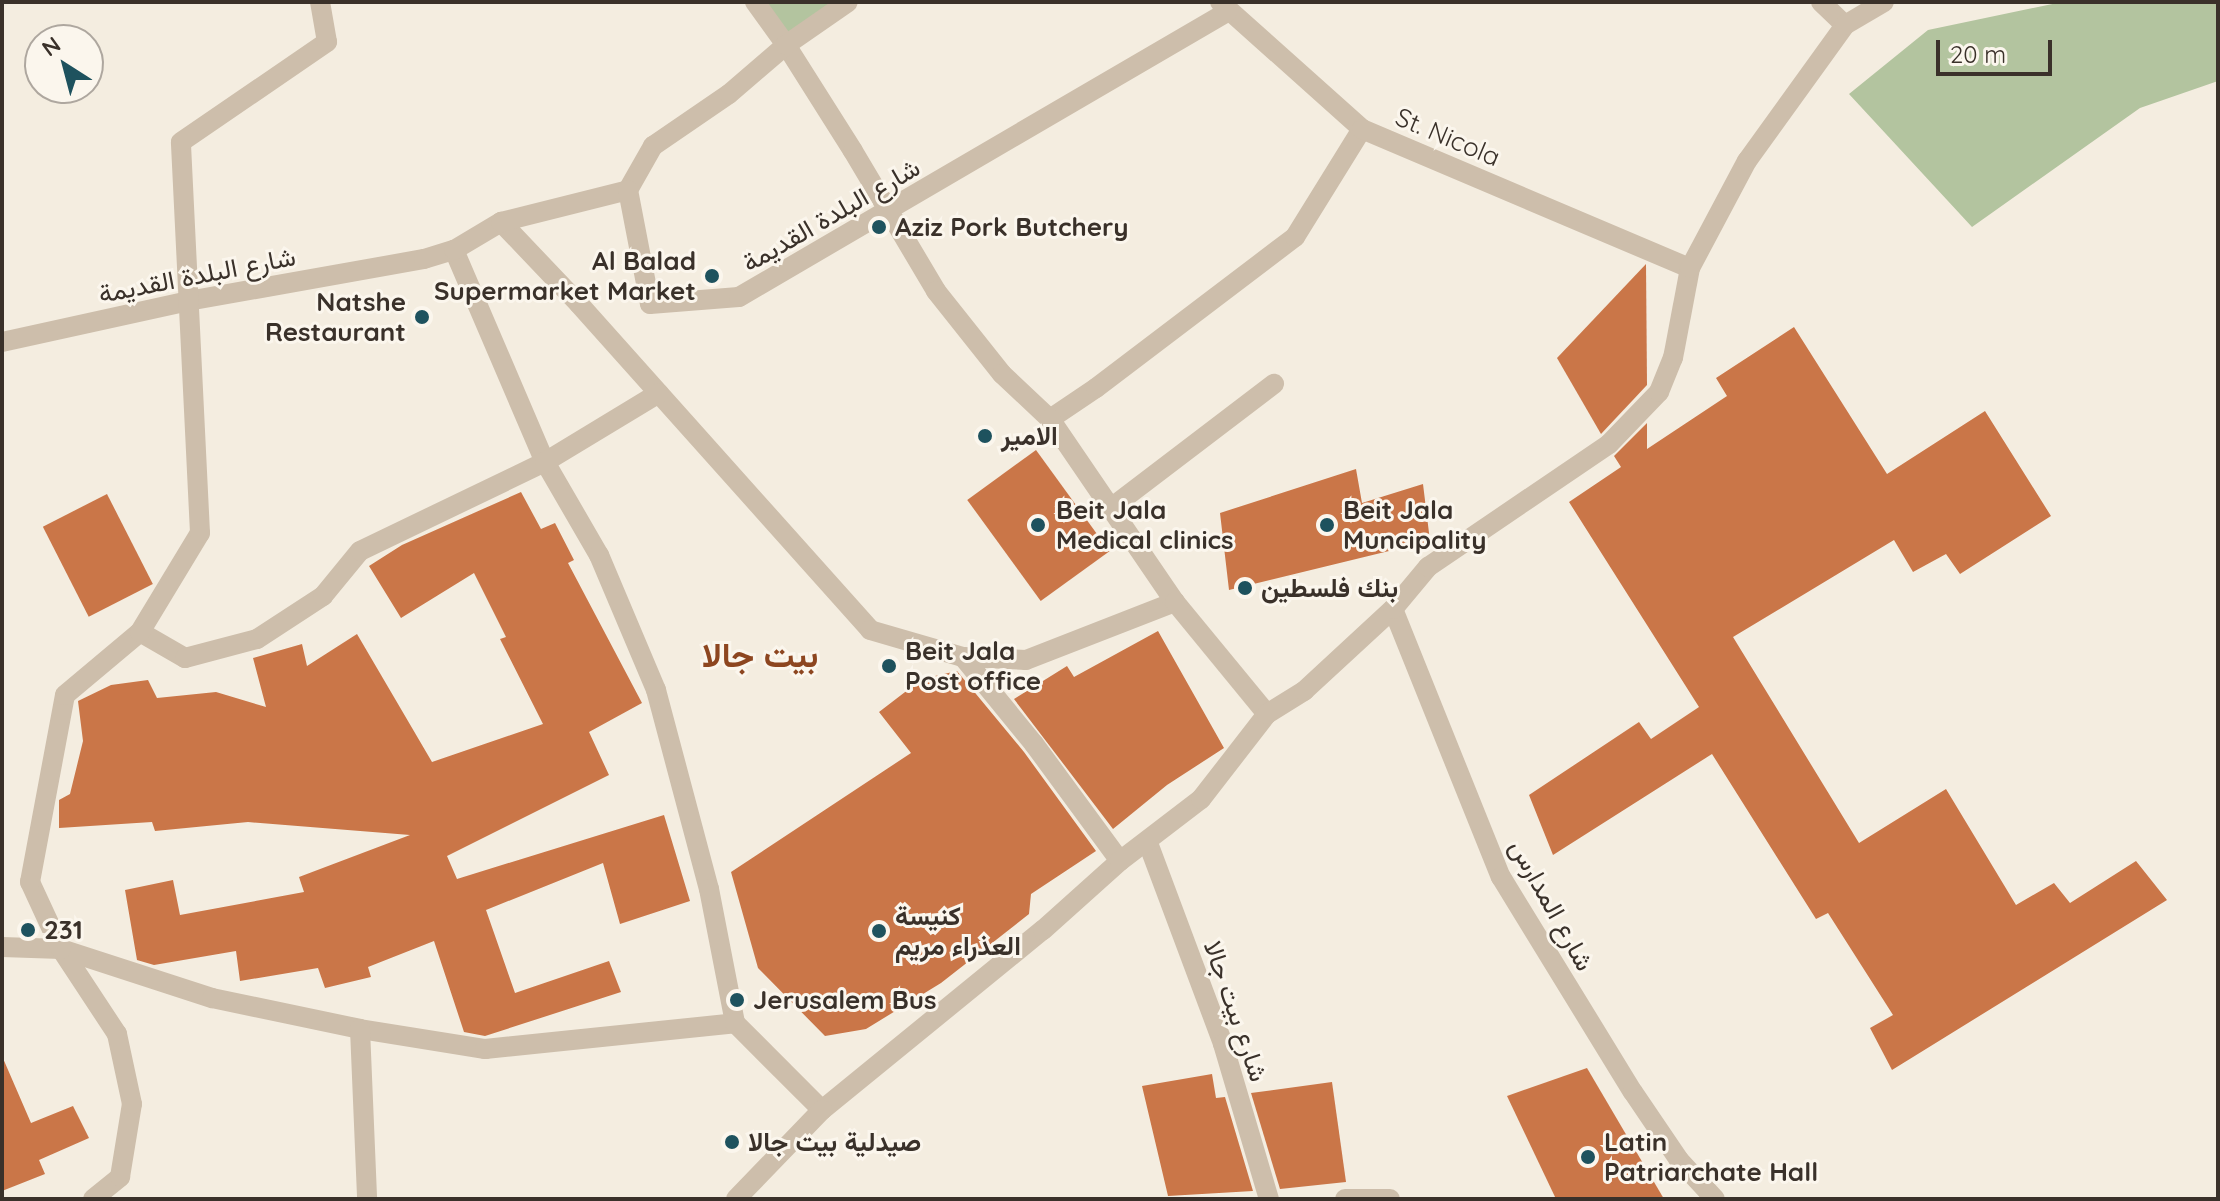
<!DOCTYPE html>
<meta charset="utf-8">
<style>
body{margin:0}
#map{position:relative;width:2220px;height:1201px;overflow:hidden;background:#f4ede0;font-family:Quicksand,Vazirmatn,sans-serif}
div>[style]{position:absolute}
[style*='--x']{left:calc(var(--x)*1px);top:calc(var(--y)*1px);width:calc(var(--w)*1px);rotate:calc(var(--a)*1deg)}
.green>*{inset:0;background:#b3c49f}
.building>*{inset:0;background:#ca7648;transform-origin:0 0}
.minor>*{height:20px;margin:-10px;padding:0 10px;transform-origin:10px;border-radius:10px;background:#cdbeab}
.dots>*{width:22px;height:22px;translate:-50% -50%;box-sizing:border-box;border:4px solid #fbf6ed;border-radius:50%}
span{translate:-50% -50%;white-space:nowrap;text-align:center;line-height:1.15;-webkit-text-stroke:6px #fbf6ed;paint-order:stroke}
.street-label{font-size:26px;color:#3a312a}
.poi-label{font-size:26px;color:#3a312a;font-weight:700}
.left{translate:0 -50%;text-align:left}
.right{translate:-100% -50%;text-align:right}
.district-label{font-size:34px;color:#8d4620;font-weight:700}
.frame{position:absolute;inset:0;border:4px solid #3a312a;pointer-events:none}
.north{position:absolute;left:24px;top:24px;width:80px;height:80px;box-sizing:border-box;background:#fbf6ed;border:2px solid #aea79f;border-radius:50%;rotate:324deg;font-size:22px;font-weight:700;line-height:32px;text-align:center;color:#3a312a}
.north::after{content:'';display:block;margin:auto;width:28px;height:36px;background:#1e525e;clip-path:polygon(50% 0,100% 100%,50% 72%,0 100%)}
.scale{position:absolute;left:1936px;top:40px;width:116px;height:36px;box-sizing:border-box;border:4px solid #3a312a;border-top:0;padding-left:10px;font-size:24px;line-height:28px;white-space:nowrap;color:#3a312a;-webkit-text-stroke:6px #fbf6ed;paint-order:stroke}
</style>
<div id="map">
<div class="green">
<i style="clip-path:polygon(755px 2px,848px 2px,786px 45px)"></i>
<i style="clip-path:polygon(2062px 2px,2218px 2px,2218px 81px,2140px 108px,1972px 227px,1849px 94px,1928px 30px)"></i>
</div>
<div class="building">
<i style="clip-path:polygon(1646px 264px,1647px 385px,1601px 434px,1557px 358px)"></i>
<i style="clip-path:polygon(1794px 327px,1887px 474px,1985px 411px,2051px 516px,1960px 574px,1946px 554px,1913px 572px,1894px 540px,1733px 637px,1859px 843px,1946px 789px,2016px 905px,2054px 883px,2070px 903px,2136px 861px,2167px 900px,1892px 1070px,1870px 1028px,1893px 1015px,1828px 913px,1816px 919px,1712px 754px,1553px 855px,1529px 795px,1639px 722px,1651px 739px,1699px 707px,1569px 502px,1621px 467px,1614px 456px,1647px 423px,1647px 449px,1727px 396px,1716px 378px)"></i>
<i style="left:1036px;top:450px;width:125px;height:85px;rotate:54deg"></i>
<i style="clip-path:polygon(1356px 469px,1362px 503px,1423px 484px,1430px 541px,1229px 590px,1220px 513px)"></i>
<i style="clip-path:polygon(521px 492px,541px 529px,555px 523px,574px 560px,568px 563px,642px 703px,589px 732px,609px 775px,447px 856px,457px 879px,664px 815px,690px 901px,620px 924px,603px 863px,486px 910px,515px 993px,609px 961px,621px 992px,485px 1036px,464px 1032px,434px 941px,368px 967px,371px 977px,325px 988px,318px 968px,240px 981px,236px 951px,154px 965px,137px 960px,125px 890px,173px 880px,180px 915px,304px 892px,299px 877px,410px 835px,248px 822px,155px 831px,152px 822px,59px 828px,59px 800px,70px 794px,83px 741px,78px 701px,111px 685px,148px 680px,157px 698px,216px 692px,266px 707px,253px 658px,302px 644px,307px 666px,357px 634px,432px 762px,543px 724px,500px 639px,506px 637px,474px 573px,401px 618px,369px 566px,402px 545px)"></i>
<i style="left:107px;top:494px;width:101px;height:72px;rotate:63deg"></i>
<i style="clip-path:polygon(1158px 631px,1224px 748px,1167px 785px,1113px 829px,1014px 699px,1067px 666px,1074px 677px)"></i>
<i style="clip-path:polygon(957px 671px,1024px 752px,1096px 851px,1031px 894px,1029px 914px,941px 983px,866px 1029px,825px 1036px,758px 968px,731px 872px,911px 753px,879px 712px,922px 679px)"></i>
<i style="clip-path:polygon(2px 1056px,31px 1123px,73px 1106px,89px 1138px,39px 1160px,45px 1174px,2px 1191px)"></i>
<i style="clip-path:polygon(1587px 1068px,1664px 1199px,1556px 1199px,1507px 1096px)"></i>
<i style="clip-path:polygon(1212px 1074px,1216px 1098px,1225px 1097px,1253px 1191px,1168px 1196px,1142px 1086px)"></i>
<i style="clip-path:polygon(1332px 1082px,1346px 1182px,1280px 1189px,1251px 1093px)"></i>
</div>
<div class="minor">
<i style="--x:755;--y:2;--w:53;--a:54.2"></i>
<i style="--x:786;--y:45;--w:125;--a:57.7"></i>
<i style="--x:853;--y:151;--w:163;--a:59.3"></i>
<i style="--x:936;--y:291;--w:106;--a:51.5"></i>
<i style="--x:1002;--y:374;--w:66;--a:43.2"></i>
<i style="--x:1050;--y:419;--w:55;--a:-34"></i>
<i style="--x:1096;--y:388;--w:250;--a:-37.2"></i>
<i style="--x:1295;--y:237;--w:127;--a:-58.2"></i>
<i style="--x:1220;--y:2;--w:191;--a:41.8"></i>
<i style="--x:1362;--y:129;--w:356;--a:23"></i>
<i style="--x:1821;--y:2;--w:33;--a:44"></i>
<i style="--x:628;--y:190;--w:51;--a:-60.4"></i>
<i style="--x:653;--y:146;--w:92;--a:-34.4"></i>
<i style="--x:729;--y:94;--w:75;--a:-40.7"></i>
<i style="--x:786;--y:45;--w:75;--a:-34.7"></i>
<i style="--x:501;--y:222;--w:113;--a:46.4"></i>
<i style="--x:579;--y:304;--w:437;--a:48.2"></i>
<i style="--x:870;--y:630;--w:97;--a:16.2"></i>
<i style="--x:963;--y:657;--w:63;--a:2.7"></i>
<i style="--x:1026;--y:660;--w:160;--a:-21.3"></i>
<i style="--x:454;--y:250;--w:231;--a:66.8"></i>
<i style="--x:545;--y:462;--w:108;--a:59.9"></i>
<i style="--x:599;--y:555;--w:147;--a:67.1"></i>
<i style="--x:656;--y:690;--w:206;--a:75.1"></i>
<i style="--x:709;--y:889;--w:136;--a:79"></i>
<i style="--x:2;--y:342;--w:190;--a:-12.4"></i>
<i style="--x:188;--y:301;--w:240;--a:-10.1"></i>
<i style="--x:424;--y:259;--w:31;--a:-17"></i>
<i style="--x:454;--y:250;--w:55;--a:-30.8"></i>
<i style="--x:501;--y:222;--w:131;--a:-14.1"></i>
<i style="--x:628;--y:190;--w:116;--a:79.1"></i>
<i style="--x:650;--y:304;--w:89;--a:-4.5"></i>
<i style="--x:739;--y:297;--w:565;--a:-30.29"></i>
<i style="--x:1050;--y:419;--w:222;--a:55.7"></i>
<i style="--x:1175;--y:602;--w:145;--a:50.6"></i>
<i style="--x:1111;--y:508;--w:205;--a:-37.3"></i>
<i style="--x:1393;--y:609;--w:289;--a:68.1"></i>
<i style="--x:1501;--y:877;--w:252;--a:58.5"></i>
<i style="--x:1633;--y:1092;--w:82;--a:55.9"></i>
<i style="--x:1679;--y:1160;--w:53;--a:47.3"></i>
<i style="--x:140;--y:632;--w:52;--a:30"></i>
<i style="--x:185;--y:658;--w:74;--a:-14.8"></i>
<i style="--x:257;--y:639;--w:79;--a:-33.1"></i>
<i style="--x:323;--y:596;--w:58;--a:-50.6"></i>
<i style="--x:360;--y:551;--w:205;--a:-25.7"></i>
<i style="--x:545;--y:462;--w:133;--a:-31.2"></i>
<i style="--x:963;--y:657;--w:112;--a:50.8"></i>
<i style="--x:1034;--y:744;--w:145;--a:53.7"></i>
<i style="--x:1148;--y:843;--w:215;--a:69.5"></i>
<i style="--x:1223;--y:1044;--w:162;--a:73.5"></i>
<i style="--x:2;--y:947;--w:59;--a:1.9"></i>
<i style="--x:61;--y:949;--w:159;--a:18"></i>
<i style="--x:212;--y:998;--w:151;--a:11.8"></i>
<i style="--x:360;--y:1029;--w:127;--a:9.1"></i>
<i style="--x:485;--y:1049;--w:251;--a:-5.9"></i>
<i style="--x:735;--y:1023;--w:123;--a:45"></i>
<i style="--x:822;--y:1110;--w:285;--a:-39.2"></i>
<i style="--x:1043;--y:930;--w:103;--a:-41.9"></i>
<i style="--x:1120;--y:861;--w:102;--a:-37.4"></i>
<i style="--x:1201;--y:799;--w:108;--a:-52.2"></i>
<i style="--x:1267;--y:714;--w:44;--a:-31.9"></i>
<i style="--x:1304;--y:691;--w:121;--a:-42.7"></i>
<i style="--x:1393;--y:609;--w:55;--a:-50.2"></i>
<i style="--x:1428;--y:567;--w:219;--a:-34.2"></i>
<i style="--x:1609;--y:444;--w:72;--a:-46.1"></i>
<i style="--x:1659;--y:392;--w:37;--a:-68"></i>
<i style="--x:1673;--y:358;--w:92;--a:-79.3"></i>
<i style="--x:1690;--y:268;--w:121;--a:-62"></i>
<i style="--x:1747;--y:161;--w:168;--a:-54.2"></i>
<i style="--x:1845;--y:25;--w:45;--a:-30.5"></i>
<i style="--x:360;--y:1029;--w:170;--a:87.6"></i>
<i style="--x:93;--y:1199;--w:35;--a:-39"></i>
<i style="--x:120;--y:1177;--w:74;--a:-80.7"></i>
<i style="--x:132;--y:1104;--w:72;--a:-102.1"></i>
<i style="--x:117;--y:1034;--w:102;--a:-123.4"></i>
<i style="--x:61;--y:949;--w:74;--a:-114.8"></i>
<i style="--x:30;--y:882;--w:190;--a:-79.4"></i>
<i style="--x:65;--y:695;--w:98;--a:-40"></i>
<i style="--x:140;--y:632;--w:116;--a:-58.8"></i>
<i style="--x:200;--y:533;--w:391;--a:-92.8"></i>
<i style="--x:181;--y:142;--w:177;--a:-34.4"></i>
<i style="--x:327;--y:42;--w:41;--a:-99.9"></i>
<i style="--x:736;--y:1199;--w:124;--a:-46"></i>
<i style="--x:1345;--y:1199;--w:45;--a:0"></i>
</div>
<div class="dots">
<i style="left:879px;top:227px;background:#1e525e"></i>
<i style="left:712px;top:276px;background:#1e525e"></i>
<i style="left:422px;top:317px;background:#1e525e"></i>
<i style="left:985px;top:436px;background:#1e525e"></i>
<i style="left:1038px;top:525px;background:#1e525e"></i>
<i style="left:1327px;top:525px;background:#1e525e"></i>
<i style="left:1245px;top:588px;background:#1e525e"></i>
<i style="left:889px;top:666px;background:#1e525e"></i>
<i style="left:28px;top:930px;background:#1e525e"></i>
<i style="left:879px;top:931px;background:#1e525e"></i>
<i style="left:737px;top:1000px;background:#1e525e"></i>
<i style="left:732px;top:1142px;background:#1e525e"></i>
<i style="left:1588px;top:1157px;background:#1e525e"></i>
</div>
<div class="street-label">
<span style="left:1448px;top:137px;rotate:23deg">St. Nicola</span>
<span style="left:831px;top:215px;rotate:-30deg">شارع البلدة القديمة</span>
<span style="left:197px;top:275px;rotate:-11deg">شارع البلدة القديمة</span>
<span style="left:1552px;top:905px;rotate:61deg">شارع المدارس</span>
<span style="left:1236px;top:1011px;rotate:71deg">شارع بيت جالا</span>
</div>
<div class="poi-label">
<span class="left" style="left:895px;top:227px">Aziz Pork Butchery</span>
<span class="right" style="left:696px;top:276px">Al Balad<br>Supermarket Market</span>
<span class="right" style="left:406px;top:317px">Natshe<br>Restaurant</span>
<span class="left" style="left:1001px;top:436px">الامير</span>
<span class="left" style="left:1056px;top:525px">Beit Jala<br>Medical clinics</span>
<span class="left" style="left:1343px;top:525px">Beit Jala<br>Muncipality</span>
<span class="left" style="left:1261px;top:588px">بنك فلسطين</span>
<span class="left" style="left:905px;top:666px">Beit Jala<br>Post office</span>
<span class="left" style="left:895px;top:931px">كنيسة<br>العذراء مريم</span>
<span class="left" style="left:44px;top:930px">231</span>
<span class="left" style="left:753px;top:1000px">Jerusalem Bus</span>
<span class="left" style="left:748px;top:1142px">صيدلية بيت جالا</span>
<span class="left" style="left:1604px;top:1157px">Latin<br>Patriarchate Hall</span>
</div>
<div class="district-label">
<span style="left:760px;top:655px">بيت جالا</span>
</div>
<div class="frame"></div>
<div class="north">N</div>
<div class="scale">20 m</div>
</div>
